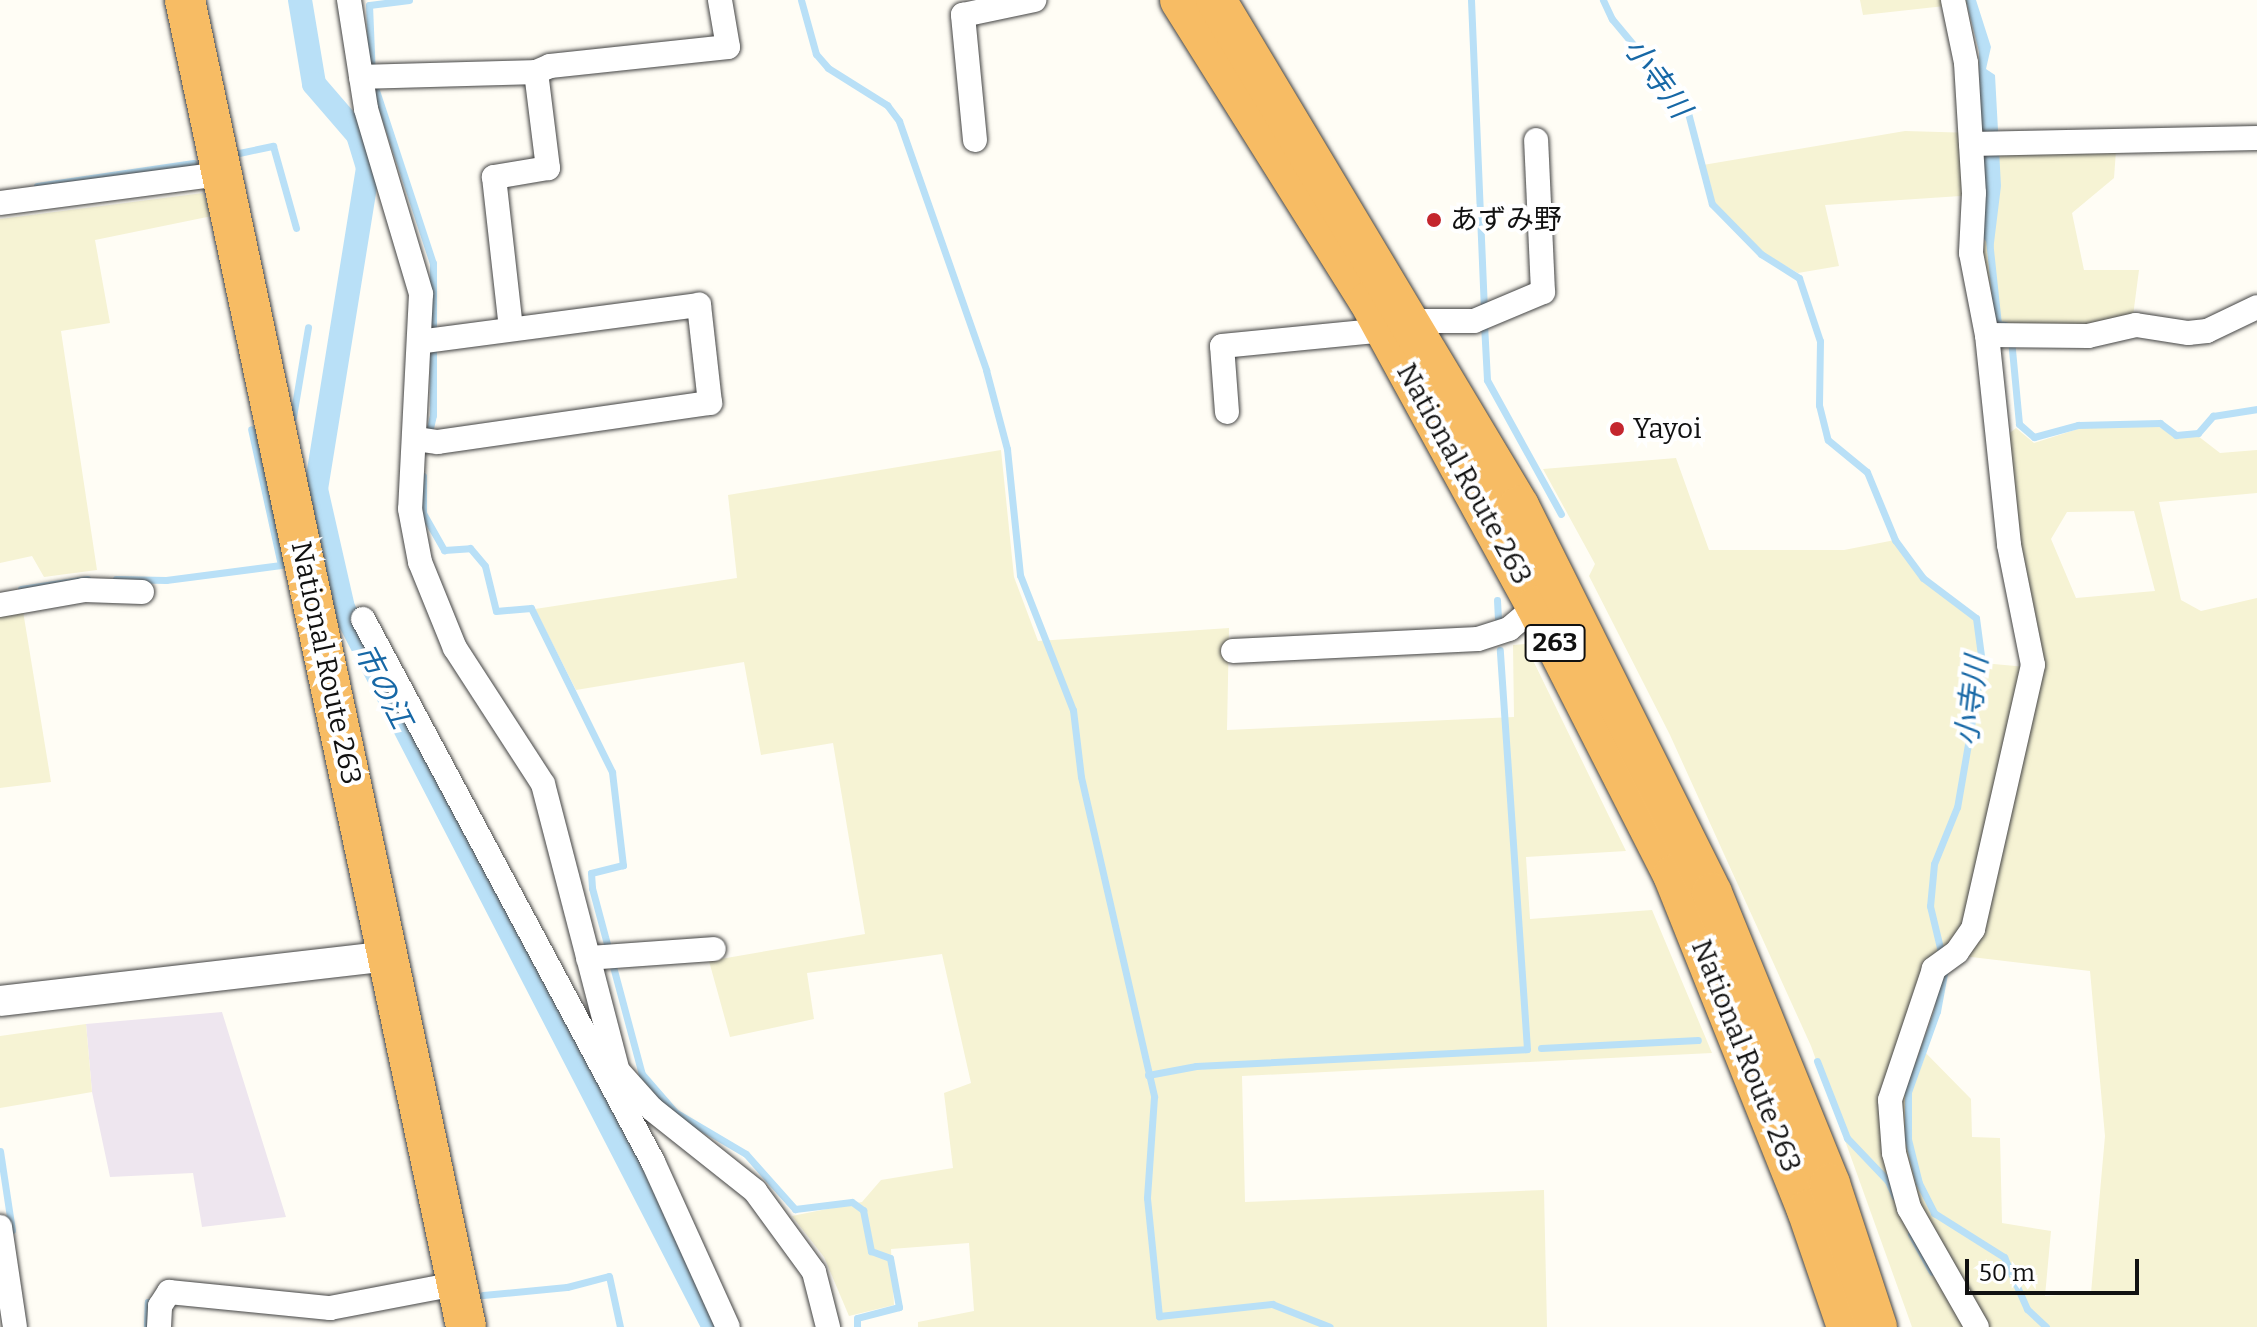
<!DOCTYPE html>
<meta charset="utf-8">
<style>
body{margin:0}
#map{position:relative;width:2257px;height:1327px;overflow:hidden;background:#fffdf5;font-family:Bitter,"Noto Sans JP",serif}
div>[style]{position:absolute}
[style*='--x']{left:calc(var(--x)*1px);top:calc(var(--y)*1px);width:calc(var(--w)*1px);rotate:calc(var(--a)*1deg)}
.industrial>*{inset:0;background:#eee6ef}
.farmland>*{inset:0;background:#f6f3d4}
.water>*{inset:0;background:#b9e0f7}
.stream>*{height:7px;margin:-3.5px;padding:0 3.5px;transform-origin:3.5px;border-radius:3.5px;background:#b9e0f7}
.canal>*{height:24px;margin:-12px;padding:0 12px;transform-origin:12px;border-radius:12px;background:#b9e0f7}
.roads{filter:drop-shadow(0 0 2px #444) drop-shadow(0 0 2px #444)}
.minor>*{height:24px;margin:-12px;padding:0 12px;transform-origin:12px;border-radius:12px;background:#fff}
.tertiary>*{height:30px;margin:-15px;padding:0 15px;transform-origin:15px;border-radius:15px;background:#fff}
.trunk>*{height:40px;margin:-20px;padding:0 20px;transform-origin:20px;border-radius:20px;background:#f7bc64}
.dots>*{width:22px;height:22px;translate:-50% -50%;box-sizing:border-box;border:4px solid #fff;border-radius:50%}
span{translate:-50% -50%;white-space:nowrap;text-align:center;line-height:1.15;-webkit-text-stroke:8px #fff;paint-order:stroke}
.shield-label span{padding:2px 6px;background:#fff;border:2px solid;border-radius:6px;-webkit-text-stroke-width:0}
.shield-label{font-size:26px;color:#111;font-weight:700}
.poi-label{font-size:28px;color:#111}
.left{translate:0 -50%;text-align:left}
.street-label{font-size:28px;color:#111}
.water-label{font-size:30px;color:#1768a6;font-style:italic}
.scale{position:absolute;left:1965px;top:1259px;width:174px;height:36px;box-sizing:border-box;border:4px solid #111;border-top:0;padding-left:10px;font-size:24px;line-height:28px;white-space:nowrap;color:#111;-webkit-text-stroke:6px #fff;paint-order:stroke}
</style>
<div id="map">
<div class="industrial">
<i style="clip-path:polygon(222px 1012px,286px 1217px,202px 1227px,193px 1173px,110px 1177px,92px 1092px,86px 1024px)"></i>
</div>
<div class="farmland">
<i style="clip-path:polygon(1860px 0,1971px 0,1972px 3px,1863px 15px)"></i>
<i style="clip-path:polygon(1905px 131px,2117px 137px,2114px 178px,2072px 213px,2084px 270px,2139px 270px,2133px 316px,2084px 325px,2000px 325px,1983px 257px,1991px 194px,1825px 205px,1839px 266px,1798px 273px,1763px 253px,1714px 203px,1703px 165px)"></i>
<i style="clip-path:polygon(203px 193px,212px 216px,95px 240px,110px 323px,61px 331px,97px 570px,44px 577px,32px 556px,0 563px,0 219px)"></i>
<i style="clip-path:polygon(evenodd,2158px 426px,2176px 438px,2198px 436px,2220px 453px,2257px 450px,2257px 493px,2159px 502px,2181px 600px,2201px 611px,2257px 598px,2257px 1327px,1912px 1327px,1811px 1046px,1670px 735px,1589px 576px,1595px 564px,1543px 469px,1676px 458px,1709px 550px,1844px 550px,1895px 540px,1923px 578px,1976px 618px,1983px 663px,2037px 668px,2001px 440px,2016px 428px,2034px 443px,2081px 428px,2158px 426px,2134px 511px,2155px 591px,2076px 598px,2051px 539px,2067px 512px,2134px 511px,2158px 426px,1963px 956px,2090px 971px,2105px 1136px,2091px 1293px,2045px 1296px,2051px 1231px,2002px 1223px,2000px 1138px,1972px 1137px,1971px 1099px,1915px 1042px,1939px 972px,1963px 956px)"></i>
<i style="clip-path:polygon(1001px 450px,1014px 577px,1038px 641px,1229px 628px,1227px 730px,1514px 717px,1513px 645px,1525px 644px,1626px 851px,1526px 857px,1530px 919px,1652px 910px,1712px 1053px,1242px 1076px,1245px 1202px,1544px 1190px,1547px 1327px,918px 1327px,918px 1322px,974px 1311px,969px 1243px,891px 1249px,894px 1305px,849px 1316px,824px 1257px,792px 1216px,862px 1202px,881px 1180px,953px 1168px,944px 1093px,971px 1083px,942px 954px,807px 973px,814px 1019px,730px 1037px,709px 961px,865px 934px,833px 743px,761px 755px,744px 662px,576px 690px,535px 609px,737px 578px,728px 495px)"></i>
<i style="clip-path:polygon(23px 611px,51px 782px,0 788px,0 615px)"></i>
<i style="clip-path:polygon(86px 1024px,92px 1092px,0 1108px,0 1036px)"></i>
</div>
<div class="water">
<i style="clip-path:polygon(1966px 0,1976px 0,1991px 47px,1986px 69px,1995px 75px,2001px 186px,1993px 251px,1982px 236px,1979px 52px)"></i>
</div>
<div class="stream">
<i style="--x:409;--y:0;--w:40;--a:172.9"></i>
<i style="--x:369;--y:5;--w:73;--a:87.6"></i>
<i style="--x:372;--y:78;--w:195;--a:71.8"></i>
<i style="--x:433;--y:263;--w:152;--a:90"></i>
<i style="--x:433;--y:415;--w:22;--a:103"></i>
<i style="--x:801;--y:0;--w:56;--a:74.5"></i>
<i style="--x:816;--y:54;--w:18;--a:49"></i>
<i style="--x:828;--y:68;--w:70;--a:32.1"></i>
<i style="--x:887;--y:105;--w:20;--a:53"></i>
<i style="--x:899;--y:121;--w:264;--a:70.7"></i>
<i style="--x:986;--y:370;--w:82;--a:75.1"></i>
<i style="--x:1007;--y:449;--w:127;--a:84.1"></i>
<i style="--x:1020;--y:575;--w:145;--a:68.6"></i>
<i style="--x:1073;--y:710;--w:67;--a:83.2"></i>
<i style="--x:1081;--y:777;--w:328;--a:77.1"></i>
<i style="--x:1154;--y:1097;--w:101;--a:94"></i>
<i style="--x:1147;--y:1198;--w:119;--a:84.2"></i>
<i style="--x:1159;--y:1316;--w:114;--a:-6.1"></i>
<i style="--x:1272;--y:1304;--w:62;--a:21.6"></i>
<i style="--x:1471;--y:0;--w:311;--a:87.6"></i>
<i style="--x:1603;--y:0;--w:21;--a:65"></i>
<i style="--x:1612;--y:19;--w:117;--a:50.2"></i>
<i style="--x:1687;--y:109;--w:98;--a:75.3"></i>
<i style="--x:1712;--y:204;--w:70;--a:45.6"></i>
<i style="--x:1761;--y:254;--w:45;--a:32.3"></i>
<i style="--x:1799;--y:278;--w:66;--a:71.6"></i>
<i style="--x:1820;--y:341;--w:64;--a:90.9"></i>
<i style="--x:1819;--y:405;--w:36;--a:76"></i>
<i style="--x:1828;--y:440;--w:50;--a:39.4"></i>
<i style="--x:1867;--y:472;--w:74;--a:67.6"></i>
<i style="--x:1895;--y:540;--w:47;--a:53.6"></i>
<i style="--x:1923;--y:578;--w:66;--a:37"></i>
<i style="--x:1976;--y:618;--w:45;--a:82.4"></i>
<i style="--x:1982;--y:663;--w:146;--a:99.8"></i>
<i style="--x:1957;--y:807;--w:61;--a:112"></i>
<i style="--x:1934;--y:864;--w:42;--a:95.4"></i>
<i style="--x:1930;--y:906;--w:51;--a:76.5"></i>
<i style="--x:239;--y:153;--w:35;--a:-12"></i>
<i style="--x:273;--y:146;--w:85;--a:74.3"></i>
<i style="--x:37;--y:186;--w:158;--a:-8.4"></i>
<i style="--x:1989;--y:240;--w:84;--a:83.9"></i>
<i style="--x:1998;--y:324;--w:7;--a:8"></i>
<i style="--x:1484;--y:324;--w:56;--a:86.9"></i>
<i style="--x:1487;--y:380;--w:153;--a:61.1"></i>
<i style="--x:2011;--y:339;--w:85;--a:84.6"></i>
<i style="--x:2019;--y:424;--w:20;--a:41"></i>
<i style="--x:2034;--y:437;--w:46;--a:-15.3"></i>
<i style="--x:2078;--y:425;--w:82;--a:-1.4"></i>
<i style="--x:2160;--y:423;--w:20;--a:37"></i>
<i style="--x:2176;--y:435;--w:22;--a:-5"></i>
<i style="--x:2198;--y:433;--w:23;--a:-49"></i>
<i style="--x:2213;--y:416;--w:45;--a:-9"></i>
<i style="--x:293;--y:417;--w:91;--a:-80.5"></i>
<i style="--x:423;--y:476;--w:37;--a:90"></i>
<i style="--x:423;--y:513;--w:43;--a:60.4"></i>
<i style="--x:444;--y:550;--w:26;--a:-4"></i>
<i style="--x:470;--y:548;--w:23;--a:50"></i>
<i style="--x:485;--y:566;--w:46;--a:76.3"></i>
<i style="--x:496;--y:611;--w:35;--a:-5"></i>
<i style="--x:531;--y:608;--w:183;--a:63.7"></i>
<i style="--x:612;--y:772;--w:94;--a:83.3"></i>
<i style="--x:623;--y:865;--w:33;--a:166"></i>
<i style="--x:591;--y:873;--w:15;--a:86"></i>
<i style="--x:592;--y:888;--w:193;--a:75"></i>
<i style="--x:642;--y:1074;--w:50;--a:49"></i>
<i style="--x:675;--y:1112;--w:82;--a:30.6"></i>
<i style="--x:746;--y:1154;--w:74;--a:48.3"></i>
<i style="--x:795;--y:1209;--w:57;--a:-7"></i>
<i style="--x:852;--y:1202;--w:14;--a:36"></i>
<i style="--x:863;--y:1210;--w:42;--a:79"></i>
<i style="--x:871;--y:1251;--w:20;--a:20"></i>
<i style="--x:890;--y:1258;--w:50;--a:79.6"></i>
<i style="--x:899;--y:1307;--w:43;--a:165.3"></i>
<i style="--x:857;--y:1318;--w:9;--a:90"></i>
<i style="--x:116;--y:579;--w:50;--a:1.1"></i>
<i style="--x:166;--y:580;--w:116;--a:-7.4"></i>
<i style="--x:281;--y:565;--w:139;--a:-102.4"></i>
<i style="--x:21;--y:589;--w:67;--a:-8.6"></i>
<i style="--x:1497;--y:600;--w:19;--a:87"></i>
<i style="--x:1945;--y:968;--w:44;--a:100.5"></i>
<i style="--x:1937;--y:1011;--w:86;--a:109.7"></i>
<i style="--x:1908;--y:1092;--w:47;--a:90"></i>
<i style="--x:1908;--y:1139;--w:45;--a:76"></i>
<i style="--x:1919;--y:1183;--w:34;--a:63"></i>
<i style="--x:1934;--y:1213;--w:83;--a:32.2"></i>
<i style="--x:2004;--y:1257;--w:57;--a:66.1"></i>
<i style="--x:2027;--y:1309;--w:26;--a:43"></i>
<i style="--x:1541;--y:1048;--w:157;--a:-2.9"></i>
<i style="--x:1817;--y:1061;--w:83;--a:68.7"></i>
<i style="--x:1847;--y:1138;--w:59;--a:46.4"></i>
<i style="--x:1888;--y:1181;--w:17;--a:66"></i>
<i style="--x:1148;--y:1075;--w:49;--a:-10.6"></i>
<i style="--x:1196;--y:1066;--w:331;--a:-2.9"></i>
<i style="--x:1527;--y:1049;--w:400;--a:-93.9"></i>
<i style="--x:0;--y:1151;--w:80;--a:81.4"></i>
<i style="--x:1911;--y:1234;--w:43;--a:61.1"></i>
<i style="--x:483;--y:1295;--w:84;--a:-5.4"></i>
<i style="--x:567;--y:1287;--w:43;--a:-14.7"></i>
<i style="--x:609;--y:1276;--w:52;--a:77.8"></i>
<i style="--x:147;--y:1325;--w:23;--a:-88"></i>
<i style="--x:148;--y:1302;--w:7;--a:-8"></i>
</div>
<div class="canal">
<i style="--x:300;--y:0;--w:85;--a:80.5"></i>
<i style="--x:314;--y:84;--w:67;--a:49.2"></i>
<i style="--x:358;--y:135;--w:34;--a:73"></i>
<i style="--x:368;--y:168;--w:325;--a:99.2"></i>
<i style="--x:316;--y:489;--w:122;--a:77.2"></i>
<i style="--x:343;--y:608;--w:809;--a:62.71"></i>
</div>
<div class="roads">
<div class="minor">
<i style="--x:349;--y:0;--w:110;--a:81.1"></i>
<i style="--x:366;--y:109;--w:193;--a:73.4"></i>
<i style="--x:421;--y:294;--w:215;--a:92.9"></i>
<i style="--x:410;--y:509;--w:54;--a:79.3"></i>
<i style="--x:420;--y:562;--w:93;--a:67.9"></i>
<i style="--x:455;--y:648;--w:162;--a:57.1"></i>
<i style="--x:543;--y:784;--w:297;--a:75.4"></i>
<i style="--x:618;--y:1071;--w:51;--a:48.2"></i>
<i style="--x:652;--y:1109;--w:132;--a:38.5"></i>
<i style="--x:755;--y:1191;--w:100;--a:53.9"></i>
<i style="--x:814;--y:1272;--w:57;--a:75.7"></i>
<i style="--x:1953;--y:0;--w:64;--a:78.3"></i>
<i style="--x:1966;--y:63;--w:130;--a:86.5"></i>
<i style="--x:1974;--y:193;--w:60;--a:92.9"></i>
<i style="--x:1971;--y:253;--w:84;--a:79"></i>
<i style="--x:1987;--y:335;--w:211;--a:84"></i>
<i style="--x:2009;--y:545;--w:122;--a:78.7"></i>
<i style="--x:2033;--y:665;--w:271;--a:102.8"></i>
<i style="--x:1973;--y:929;--w:28;--a:125"></i>
<i style="--x:1957;--y:952;--w:29;--a:144"></i>
<i style="--x:1934;--y:969;--w:138;--a:108.6"></i>
<i style="--x:1890;--y:1100;--w:53;--a:85.7"></i>
<i style="--x:1894;--y:1153;--w:57;--a:74.7"></i>
<i style="--x:1909;--y:1208;--w:137;--a:60.3"></i>
<i style="--x:536;--y:72;--w:15;--a:-23"></i>
<i style="--x:550;--y:66;--w:179;--a:-6.1"></i>
<i style="--x:728;--y:47;--w:48;--a:-99.7"></i>
<i style="--x:361;--y:77;--w:175;--a:-1.6"></i>
<i style="--x:536;--y:72;--w:97;--a:82.9"></i>
<i style="--x:548;--y:168;--w:55;--a:170.5"></i>
<i style="--x:494;--y:177;--w:153;--a:83.6"></i>
<i style="--x:975;--y:140;--w:126;--a:-95.5"></i>
<i style="--x:963;--y:15;--w:73;--a:-11.9"></i>
<i style="--x:1971;--y:144;--w:286;--a:-1.2"></i>
<i style="--x:0;--y:203;--w:223;--a:-7.5"></i>
<i style="--x:1412;--y:321;--w:62;--a:0"></i>
<i style="--x:1474;--y:321;--w:75;--a:-22.8"></i>
<i style="--x:1543;--y:292;--w:152;--a:-92.6"></i>
<i style="--x:1987;--y:335;--w:101;--a:0.6"></i>
<i style="--x:2088;--y:336;--w:49;--a:-12.9"></i>
<i style="--x:2136;--y:325;--w:53;--a:8.7"></i>
<i style="--x:2188;--y:333;--w:19;--a:-6"></i>
<i style="--x:2207;--y:331;--w:55;--a:-25.6"></i>
<i style="--x:1227;--y:412;--w:66;--a:-94.3"></i>
<i style="--x:1222;--y:346;--w:164;--a:-5.6"></i>
<i style="--x:416;--y:439;--w:22;--a:8"></i>
<i style="--x:438;--y:442;--w:275;--a:-8.2"></i>
<i style="--x:710;--y:403;--w:99;--a:-96.4"></i>
<i style="--x:699;--y:305;--w:282;--a:172.5"></i>
<i style="--x:0;--y:605;--w:85;--a:-10.1"></i>
<i style="--x:84;--y:590;--w:58;--a:2"></i>
<i style="--x:363;--y:619;--w:616;--a:61.89"></i>
<i style="--x:653;--y:1162;--w:181;--a:65.6"></i>
<i style="--x:1233;--y:651;--w:245;--a:-2.8"></i>
<i style="--x:1478;--y:639;--w:33;--a:-18"></i>
<i style="--x:1509;--y:629;--w:35;--a:-40"></i>
<i style="--x:588;--y:958;--w:126;--a:-4.1"></i>
<i style="--x:0;--y:1227;--w:101;--a:81.5"></i>
<i style="--x:159;--y:1327;--w:21;--a:-87"></i>
<i style="--x:160;--y:1306;--w:17;--a:-57"></i>
<i style="--x:169;--y:1292;--w:162;--a:5.7"></i>
<i style="--x:330;--y:1308;--w:128;--a:-10.8"></i>
</div>
<div class="tertiary">
<i style="--x:0;--y:1001;--w:391;--a:-6.6"></i>
</div>
<div class="trunk">
<i style="--x:185;--y:0;--w:1356;--a:78.04"></i>
<i style="--x:1180;--y:0;--w:355;--a:57.9"></i>
<i style="--x:1369;--y:301;--w:348;--a:61.3"></i>
<i style="--x:1536;--y:606;--w:302;--a:63"></i>
<i style="--x:1673;--y:875;--w:361;--a:68.2"></i>
<i style="--x:1807;--y:1210;--w:124;--a:71.1"></i>
<i style="--x:1216;--y:0;--w:590;--a:59.09"></i>
<i style="--x:1519;--y:506;--w:432;--a:63.5"></i>
<i style="--x:1712;--y:893;--w:314;--a:67.9"></i>
<i style="--x:1830;--y:1184;--w:151;--a:71.8"></i>
</div>
</div>
<div class="dots">
<i style="left:1434px;top:220px;background:#c4262e"></i>
<i style="left:1617px;top:429px;background:#c4262e"></i>
</div>
<div class="shield-label">
<span style="left:1555px;top:643px">263</span>
</div>
<div class="poi-label">
<span class="left" style="left:1450px;top:220px">あずみ野</span>
<span class="left" style="left:1633px;top:429px">Yayoi</span>
</div>
<div class="street-label">
<span style="left:1464px;top:474px;rotate:61deg">National Route 263</span>
<span style="left:326px;top:663px;rotate:78deg">National Route 263</span>
<span style="left:1746px;top:1056px;rotate:68deg">National Route 263</span>
</div>
<div class="water-label">
<span style="left:1657px;top:78px;rotate:54deg">小寺川</span>
<span style="left:383px;top:686px;rotate:63deg">市の江</span>
<span style="left:1972px;top:701px;rotate:-83deg">小寺川</span>
</div>
<div class="scale">50 m</div>
</div>
